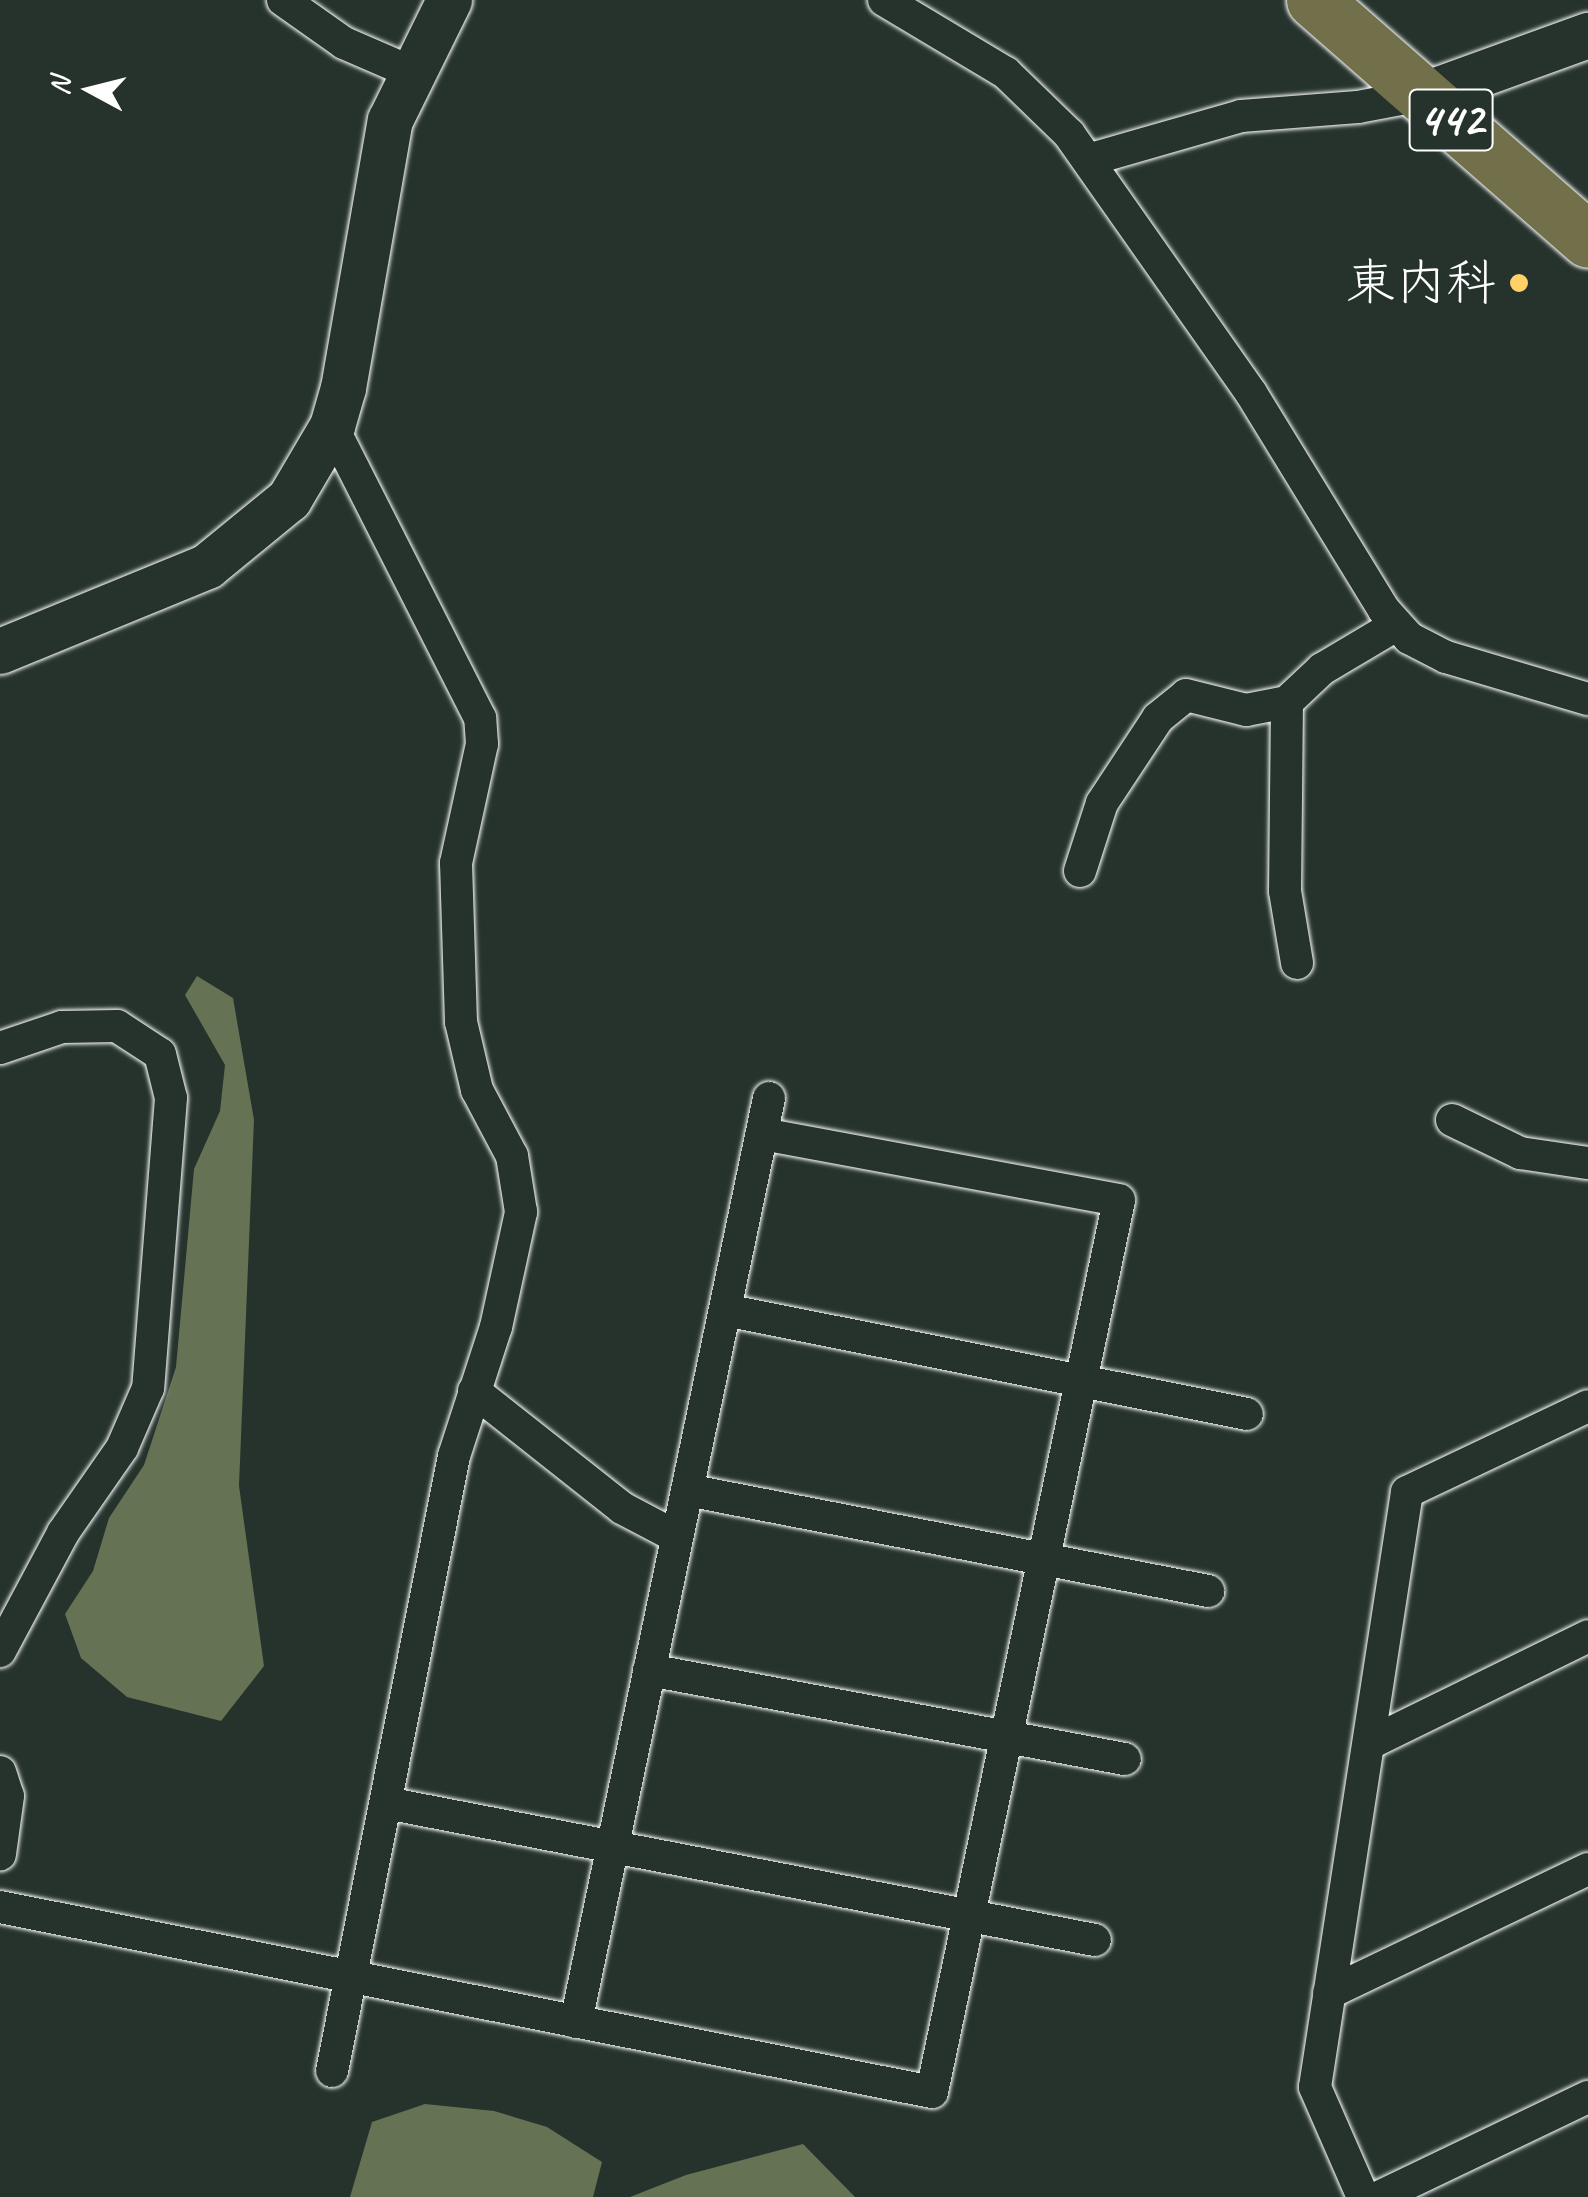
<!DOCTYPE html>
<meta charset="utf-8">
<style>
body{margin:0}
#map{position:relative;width:1588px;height:2197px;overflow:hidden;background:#26332d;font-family:Caveat,"Klee One",sans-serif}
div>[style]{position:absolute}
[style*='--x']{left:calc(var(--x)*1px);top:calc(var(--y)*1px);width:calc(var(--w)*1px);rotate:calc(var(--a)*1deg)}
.green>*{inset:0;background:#657253}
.roads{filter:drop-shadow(0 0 2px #fff) drop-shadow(0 0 2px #fff)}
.street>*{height:32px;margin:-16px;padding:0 16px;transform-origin:16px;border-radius:16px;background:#26332d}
.secondary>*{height:45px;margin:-22.5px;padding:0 22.5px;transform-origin:22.5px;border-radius:22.5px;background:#26332d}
.highway>*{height:55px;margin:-27.5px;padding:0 27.5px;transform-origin:27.5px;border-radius:27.5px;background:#71704a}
.dots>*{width:28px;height:28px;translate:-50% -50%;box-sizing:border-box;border:5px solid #26332d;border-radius:50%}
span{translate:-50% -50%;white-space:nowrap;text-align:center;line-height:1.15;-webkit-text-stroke:8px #26332d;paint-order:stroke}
.shield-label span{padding:2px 8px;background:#26332d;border:2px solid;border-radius:8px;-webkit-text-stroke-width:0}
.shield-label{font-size:48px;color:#fff;font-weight:700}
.poi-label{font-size:50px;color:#fff}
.right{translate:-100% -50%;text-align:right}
.north{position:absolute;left:40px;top:40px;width:100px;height:100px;-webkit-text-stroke:8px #26332d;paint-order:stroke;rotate:277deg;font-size:28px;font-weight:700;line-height:40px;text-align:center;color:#fff}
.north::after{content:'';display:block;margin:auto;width:35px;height:45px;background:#fff;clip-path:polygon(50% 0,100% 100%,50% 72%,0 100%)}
</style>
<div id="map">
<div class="green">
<i style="clip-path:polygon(197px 976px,233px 998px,254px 1120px,239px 1486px,264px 1666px,221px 1721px,127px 1697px,81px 1658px,65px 1614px,93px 1571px,109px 1518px,144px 1465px,176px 1367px,194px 1169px,220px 1111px,225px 1065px,185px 995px)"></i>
<i style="clip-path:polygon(425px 2104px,494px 2111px,547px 2127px,602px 2162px,593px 2197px,350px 2197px,372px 2122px)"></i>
<i style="clip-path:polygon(803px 2144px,855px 2197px,630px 2197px,686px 2175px)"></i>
</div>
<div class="roads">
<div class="street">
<i style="--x:283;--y:0;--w:75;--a:35.2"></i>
<i style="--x:344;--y:43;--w:73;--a:23.4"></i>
<i style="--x:884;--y:0;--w:142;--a:30.9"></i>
<i style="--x:1006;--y:73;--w:88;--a:44.1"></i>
<i style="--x:1069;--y:134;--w:317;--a:54.9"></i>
<i style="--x:1251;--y:393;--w:255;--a:58.5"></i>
<i style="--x:1384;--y:610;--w:38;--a:48"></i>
<i style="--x:1409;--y:638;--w:42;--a:27.2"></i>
<i style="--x:1446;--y:657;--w:148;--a:16.5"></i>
<i style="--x:1088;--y:160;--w:159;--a:-16"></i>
<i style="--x:1241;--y:116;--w:117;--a:-4.4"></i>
<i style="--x:1358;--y:107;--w:65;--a:-10.6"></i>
<i style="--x:1287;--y:702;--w:189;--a:90.6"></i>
<i style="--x:1285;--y:891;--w:73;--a:80.5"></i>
<i style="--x:1080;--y:871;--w:71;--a:-72.1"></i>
<i style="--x:1102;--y:803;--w:102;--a:-56.6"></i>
<i style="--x:1158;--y:718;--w:36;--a:-39"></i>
<i style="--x:1186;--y:695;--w:62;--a:14"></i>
<i style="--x:1246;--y:710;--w:42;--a:-11"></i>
<i style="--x:1287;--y:702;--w:48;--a:-43.3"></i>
<i style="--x:1322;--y:669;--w:86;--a:-30.7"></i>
<i style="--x:0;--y:1048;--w:65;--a:-18.7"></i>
<i style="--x:62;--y:1027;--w:55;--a:-1"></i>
<i style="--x:117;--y:1026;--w:51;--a:33.1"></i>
<i style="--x:160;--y:1054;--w:45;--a:76"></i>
<i style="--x:171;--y:1098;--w:291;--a:94.5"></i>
<i style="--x:148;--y:1388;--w:65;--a:113.4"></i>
<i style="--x:122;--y:1448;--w:103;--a:124.8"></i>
<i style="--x:63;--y:1533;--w:134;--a:118.1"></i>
<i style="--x:1452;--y:1120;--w:76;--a:25.9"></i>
<i style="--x:1520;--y:1153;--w:69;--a:8.4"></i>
<i style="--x:725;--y:1310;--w:532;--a:11.27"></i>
<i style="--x:474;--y:1391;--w:189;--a:38.3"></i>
<i style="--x:622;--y:1508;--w:62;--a:27.8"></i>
<i style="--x:687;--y:1490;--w:531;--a:10.97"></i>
<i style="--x:649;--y:1670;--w:484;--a:10.6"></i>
<i style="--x:1370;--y:1743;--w:243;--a:-26.1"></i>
<i style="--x:0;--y:1772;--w:25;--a:72"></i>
<i style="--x:8;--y:1796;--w:59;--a:97.9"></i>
<i style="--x:386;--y:1803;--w:722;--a:10.94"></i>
<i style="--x:0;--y:1907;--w:950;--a:11.23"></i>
<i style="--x:932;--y:2092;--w:911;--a:-78.16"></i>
<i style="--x:1119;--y:1200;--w:363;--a:-169.5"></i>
<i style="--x:1329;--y:1993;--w:287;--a:-25.6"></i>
<i style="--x:576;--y:2022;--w:944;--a:-78.2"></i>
<i style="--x:332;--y:2071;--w:627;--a:-78.78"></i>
<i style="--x:454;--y:1456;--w:136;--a:-72"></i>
<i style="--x:496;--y:1327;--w:118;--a:-77.7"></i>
<i style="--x:521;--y:1212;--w:57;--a:-99.1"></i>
<i style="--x:512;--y:1156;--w:75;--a:-117.9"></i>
<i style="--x:477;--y:1090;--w:70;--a:-103.2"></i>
<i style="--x:461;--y:1022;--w:159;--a:-91.8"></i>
<i style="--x:456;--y:863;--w:122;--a:-77.7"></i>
<i style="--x:482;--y:744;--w:26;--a:-94"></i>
<i style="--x:480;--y:718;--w:327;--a:-116.9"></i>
<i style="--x:1363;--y:2197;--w:120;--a:-113.6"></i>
<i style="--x:1315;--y:2087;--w:602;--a:-81.21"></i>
<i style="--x:1407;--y:1492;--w:200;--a:-25.4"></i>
<i style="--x:1379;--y:2197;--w:232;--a:-25.6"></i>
</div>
<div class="secondary">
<i style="--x:1422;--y:95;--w:177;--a:-19.9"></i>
<i style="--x:0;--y:651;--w:224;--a:-22.3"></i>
<i style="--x:207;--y:566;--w:106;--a:-39.3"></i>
<i style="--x:289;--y:499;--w:85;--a:-59.5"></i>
<i style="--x:332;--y:426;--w:40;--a:-74"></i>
<i style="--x:343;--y:388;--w:272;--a:-80.1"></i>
<i style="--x:390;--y:120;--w:134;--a:-63.8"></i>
</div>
<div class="highway">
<i style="--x:1314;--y:0;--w:364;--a:41.2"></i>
</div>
</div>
<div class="dots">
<i style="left:1519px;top:283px;background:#ffd166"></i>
</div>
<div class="shield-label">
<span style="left:1451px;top:120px">442</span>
</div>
<div class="poi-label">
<span class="right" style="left:1496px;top:283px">東内科</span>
</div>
<div class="north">N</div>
</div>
